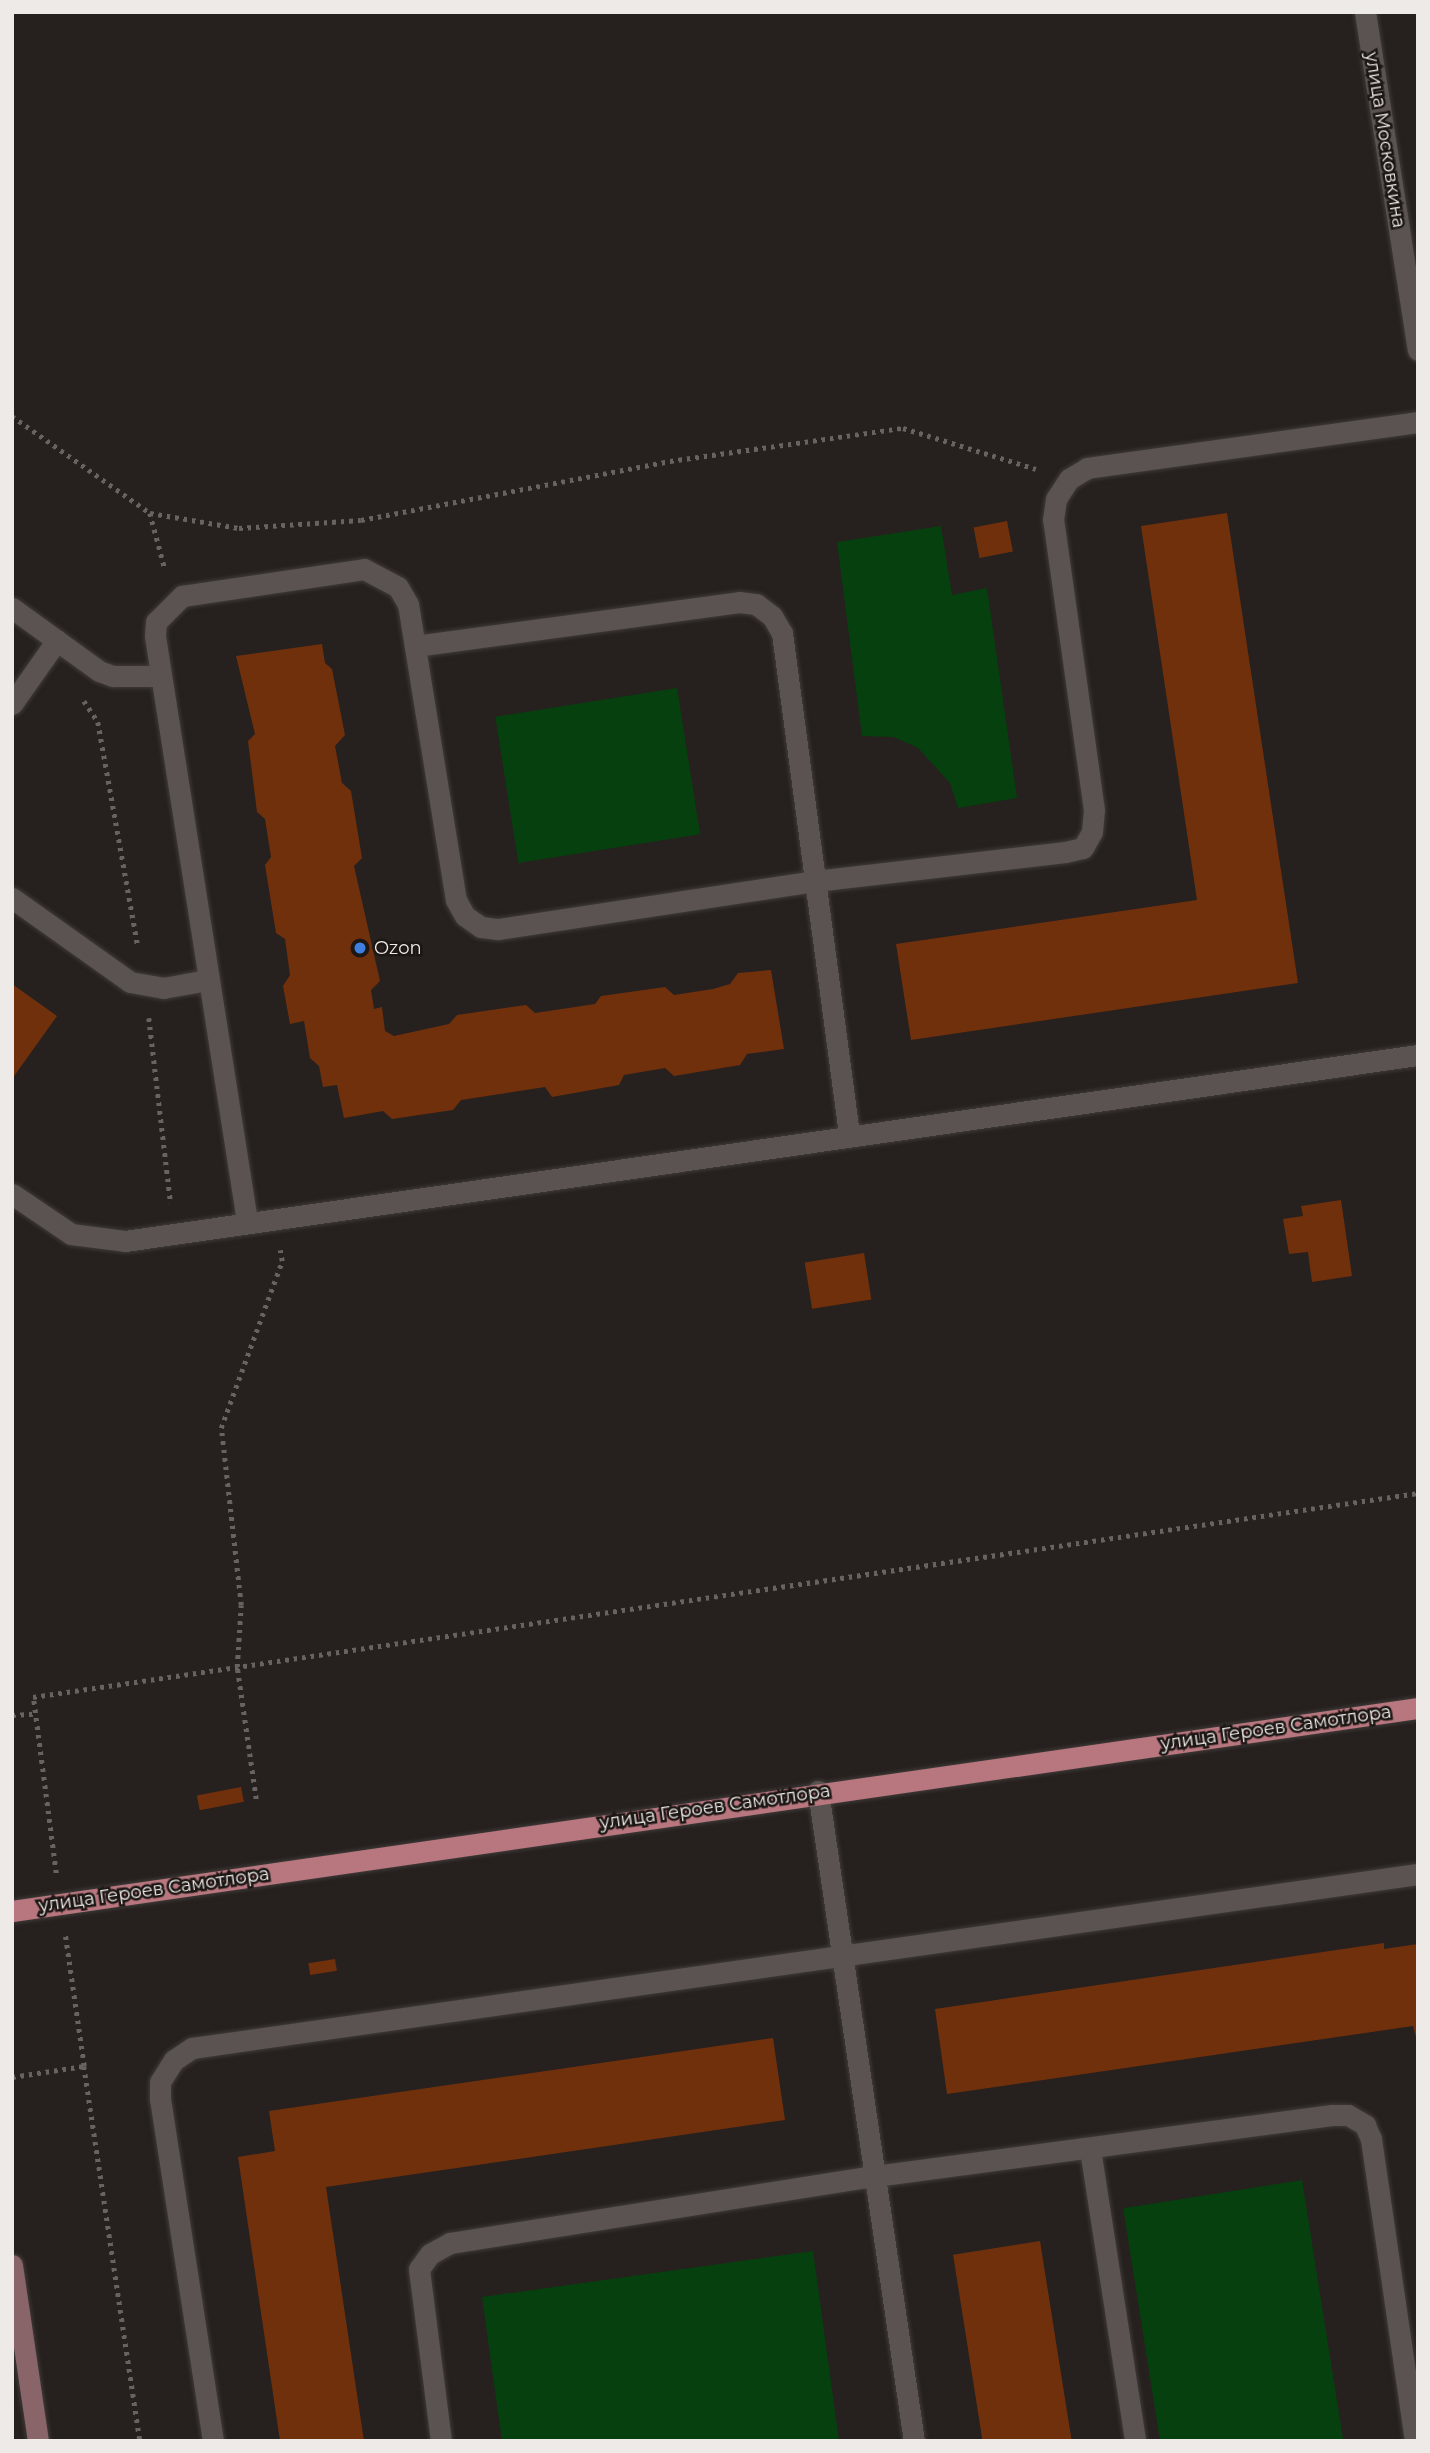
<!DOCTYPE html>
<meta charset="utf-8">
<style>
body{margin:0}
#map{position:relative;width:1430px;height:2453px;overflow:hidden;background:#26201e;font-family:Montserrat,sans-serif}
div>[style]{position:absolute}
[style*='--x']{left:calc(var(--x)*1px);top:calc(var(--y)*1px);width:calc(var(--w)*1px);rotate:calc(var(--a)*1deg)}
.green>*{inset:0;background:#06400e;transform-origin:0 0}
.building>*{inset:0;background:#71300c;transform-origin:0 0}
.path>*{height:4.5px;margin-top:-2.25px;transform-origin:0;background:repeating-linear-gradient(90deg,#686361 0 3.5px,transparent 0 8.5px)}
.roads{filter:drop-shadow(0 0 2px #3f3b39) drop-shadow(0 0 2px #3f3b39)}
.lane>*{height:21px;margin:-10.5px;padding:0 10.5px;transform-origin:10.5px;border-radius:10.5px;background:#5a5351}
.street>*{height:21px;margin:-10.5px;padding:0 10.5px;transform-origin:10.5px;border-radius:10.5px;background:#5a5351}
.secondary>*{height:21px;margin:-10.5px;padding:0 10.5px;transform-origin:10.5px;border-radius:10.5px;background:#896468}
.primary>*{height:21px;margin:-10.5px;padding:0 10.5px;transform-origin:10.5px;border-radius:10.5px;background:#b8767f}
.dots>*{width:19px;height:19px;translate:-50% -50%;box-sizing:border-box;border:4px solid #1c1714;border-radius:50%}
span{translate:-50% -50%;white-space:nowrap;text-align:center;line-height:1.15;-webkit-text-stroke:5px #1c1714;paint-order:stroke}
.street-label{font-size:18px;color:#eeeae8}
.poi-label{font-size:18px;color:#eeeae8}
.left{translate:0 -50%;text-align:left}
.frame{position:absolute;inset:0;border:14px solid #eeeae8;pointer-events:none}
</style>
<div id="map">
<div class="green">
<i style="clip-path:polygon(941px 526px,952px 595px,987px 588px,1017px 798px,958px 808px,950px 783px,918px 748px,894px 737px,862px 736px,837px 542px)"></i>
<i style="left:677px;top:688px;width:148px;height:184px;rotate:81deg"></i>
<i style="left:1302px;top:2180px;width:264px;height:181px;rotate:81deg"></i>
<i style="clip-path:polygon(813px 2251px,839px 2441px,502px 2441px,482px 2297px)"></i>
</div>
<div class="building">
<i style="clip-path:polygon(1227px 513px,1298px 983px,911px 1040px,896px 944px,1197px 900px,1141px 526px)"></i>
<i style="left:1007px;top:521px;width:31px;height:34px;rotate:79deg"></i>
<i style="clip-path:polygon(322px 644px,325px 663px,332px 669px,345px 735px,335px 746px,342px 783px,351px 791px,362px 858px,354px 866px,380px 981px,371px 990px,374px 1009px,382px 1007px,385px 1031px,394px 1036px,449px 1024px,457px 1015px,526px 1005px,535px 1013px,595px 1004px,601px 996px,665px 987px,674px 995px,713px 989px,730px 984px,738px 973px,771px 970px,784px 1049px,747px 1054px,740px 1065px,674px 1076px,665px 1068px,624px 1075px,619px 1085px,552px 1097px,545px 1087px,461px 1100px,453px 1110px,392px 1119px,383px 1111px,344px 1118px,337px 1085px,323px 1087px,319px 1066px,310px 1058px,304px 1021px,290px 1024px,283px 986px,290px 975px,285px 939px,276px 933px,265px 865px,271px 857px,265px 819px,257px 812px,248px 741px,255px 734px,236px 656px)"></i>
<i style="clip-path:polygon(12px 984px,57px 1016px,12px 1079px)"></i>
<i style="clip-path:polygon(1341px 1200px,1352px 1276px,1312px 1282px,1308px 1252px,1289px 1254px,1283px 1219px,1303px 1216px,1301px 1206px)"></i>
<i style="left:864px;top:1253px;width:47px;height:60px;rotate:81deg"></i>
<i style="left:241px;top:1787px;width:15px;height:45px;rotate:79deg"></i>
<i style="clip-path:polygon(1384px 1943px,1384px 1949px,1418px 1944px,1418px 2045px,1413px 2026px,947px 2094px,935px 2009px)"></i>
<i style="left:335px;top:1959px;width:12px;height:27px;rotate:81deg"></i>
<i style="clip-path:polygon(773px 2038px,785px 2120px,326px 2187px,364px 2441px,280px 2441px,238px 2157px,275px 2151px,269px 2111px)"></i>
<i style="left:1040px;top:2241px;width:202px;height:88px;rotate:81deg"></i>
</div>
<div class="path">
<i style="--x:12;--y:416;--w:169;--a:35.1"></i>
<i style="--x:150;--y:513;--w:58;--a:75"></i>
<i style="--x:150;--y:513;--w:90;--a:9.6"></i>
<i style="--x:239;--y:528;--w:122;--a:-3.8"></i>
<i style="--x:361;--y:520;--w:315;--a:-10.8"></i>
<i style="--x:670;--y:461;--w:235;--a:-8.1"></i>
<i style="--x:903;--y:428;--w:139;--a:17.1"></i>
<i style="--x:84;--y:701;--w:25;--a:56"></i>
<i style="--x:98;--y:722;--w:229;--a:79.9"></i>
<i style="--x:149;--y:1018;--w:187;--a:83.3"></i>
<i style="--x:12;--y:1715;--w:22;--a:-3"></i>
<i style="--x:256;--y:1799;--w:133;--a:-98.2"></i>
<i style="--x:237;--y:1667;--w:62;--a:-86.3"></i>
<i style="--x:241;--y:1605;--w:178;--a:-96.4"></i>
<i style="--x:221;--y:1428;--w:178;--a:-69.9"></i>
<i style="--x:282;--y:1261;--w:11;--a:-100"></i>
<i style="--x:56;--y:1873;--w:177;--a:-97.4"></i>
<i style="--x:33;--y:1697;--w:1400;--a:-8.38"></i>
<i style="--x:84;--y:2066;--w:379;--a:81.5"></i>
<i style="--x:12;--y:2077;--w:73;--a:-8.7"></i>
<i style="--x:84;--y:2066;--w:133;--a:-98.2"></i>
</div>
<div class="roads">
<div class="lane">
<i style="--x:12;--y:608;--w:107;--a:35.9"></i>
<i style="--x:99;--y:671;--w:15;--a:20"></i>
<i style="--x:113;--y:676;--w:46;--a:0"></i>
<i style="--x:415;--y:646;--w:327;--a:-7.7"></i>
<i style="--x:739;--y:602;--w:17;--a:7"></i>
<i style="--x:756;--y:604;--w:20;--a:37"></i>
<i style="--x:772;--y:616;--w:20;--a:60"></i>
<i style="--x:782;--y:633;--w:505;--a:82.38"></i>
<i style="--x:12;--y:704;--w:78;--a:-54.9"></i>
<i style="--x:12;--y:898;--w:145;--a:35.4"></i>
<i style="--x:130;--y:982;--w:34;--a:10"></i>
<i style="--x:163;--y:988;--w:46;--a:-10.1"></i>
<i style="--x:12;--y:1194;--w:71;--a:34.1"></i>
<i style="--x:71;--y:1234;--w:54;--a:7.4"></i>
<i style="--x:125;--y:1241;--w:1306;--a:-8.19"></i>
<i style="--x:247;--y:1221;--w:592;--a:-98.94"></i>
<i style="--x:155;--y:636;--w:14;--a:-86"></i>
<i style="--x:156;--y:622;--w:37;--a:-45"></i>
<i style="--x:182;--y:596;--w:184;--a:-8.4"></i>
<i style="--x:364;--y:569;--w:38;--a:28"></i>
<i style="--x:398;--y:587;--w:20;--a:60"></i>
<i style="--x:408;--y:604;--w:300;--a:80.8"></i>
<i style="--x:456;--y:900;--w:18;--a:61"></i>
<i style="--x:465;--y:916;--w:19;--a:35"></i>
<i style="--x:481;--y:927;--w:17;--a:7"></i>
<i style="--x:498;--y:929;--w:321;--a:-8.6"></i>
<i style="--x:815;--y:881;--w:252;--a:-6.6"></i>
<i style="--x:1065;--y:852;--w:18;--a:-13"></i>
<i style="--x:1083;--y:848;--w:18;--a:-61"></i>
<i style="--x:1092;--y:832;--w:22;--a:-85"></i>
<i style="--x:1094;--y:810;--w:293;--a:-98"></i>
<i style="--x:1053;--y:520;--w:21;--a:-82"></i>
<i style="--x:1056;--y:499;--w:24;--a:-57"></i>
<i style="--x:1069;--y:479;--w:21;--a:-31"></i>
<i style="--x:1087;--y:468;--w:334;--a:-7.9"></i>
<i style="--x:818;--y:1791;--w:657;--a:81.6"></i>
<i style="--x:1090;--y:2149;--w:295;--a:81.2"></i>
<i style="--x:213;--y:2441;--w:346;--a:-98.8"></i>
<i style="--x:160;--y:2099;--w:17;--a:-90"></i>
<i style="--x:160;--y:2082;--w:26;--a:-58"></i>
<i style="--x:174;--y:2060;--w:22;--a:-34"></i>
<i style="--x:192;--y:2048;--w:1238;--a:-8.08"></i>
<i style="--x:441;--y:2441;--w:173;--a:-97.3"></i>
<i style="--x:419;--y:2269;--w:19;--a:-54"></i>
<i style="--x:430;--y:2254;--w:23;--a:-29"></i>
<i style="--x:450;--y:2243;--w:430;--a:-9"></i>
<i style="--x:875;--y:2176;--w:461;--a:-7.6"></i>
<i style="--x:1332;--y:2115;--w:16;--a:0"></i>
<i style="--x:1348;--y:2115;--w:20;--a:30"></i>
<i style="--x:1365;--y:2125;--w:15;--a:67"></i>
<i style="--x:1371;--y:2139;--w:305;--a:81.7"></i>
</div>
<div class="street">
<i style="--x:1365;--y:12;--w:342;--a:81.1"></i>
</div>
<div class="secondary">
<i style="--x:12;--y:2265;--w:178;--a:81.6"></i>
</div>
<div class="primary">
<i style="--x:12;--y:1911;--w:1421;--a:-8.22"></i>
</div>
</div>
<div class="dots">
<i style="left:360px;top:948px;background:#3f7fe0"></i>
</div>
<div class="street-label">
<span style="left:1385px;top:140px;rotate:81deg">улица Московкина</span>
<span style="left:1276px;top:1728px;rotate:-8deg">улица Героев Самотлора</span>
<span style="left:715px;top:1807px;rotate:-8deg">улица Героев Самотлора</span>
<span style="left:154px;top:1890px;rotate:-8deg">улица Героев Самотлора</span>
</div>
<div class="poi-label">
<span class="left" style="left:374px;top:948px">Ozon</span>
</div>
<div class="frame"></div>
</div>
